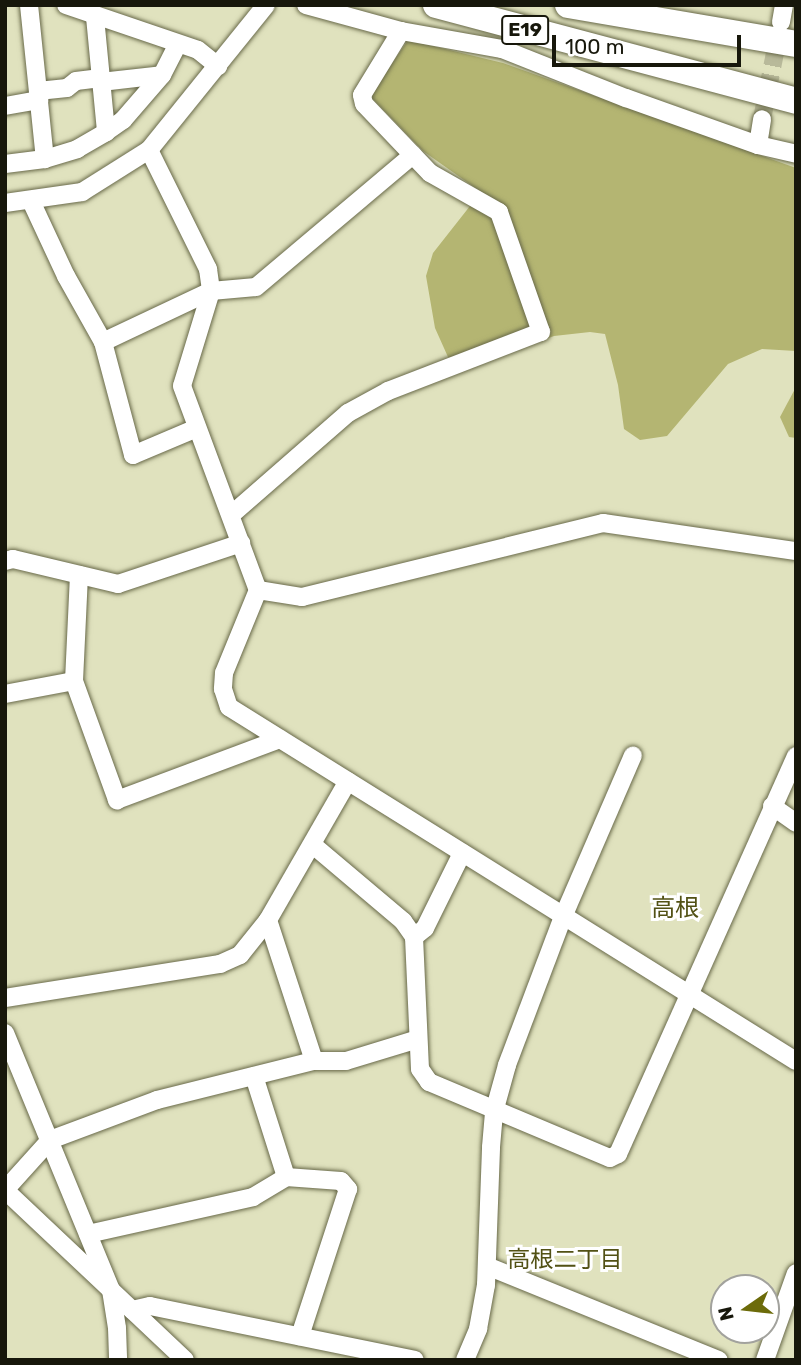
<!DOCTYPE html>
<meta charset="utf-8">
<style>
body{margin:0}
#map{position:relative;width:801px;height:1365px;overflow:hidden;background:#e0e2be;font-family:Rubik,"Noto Sans JP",sans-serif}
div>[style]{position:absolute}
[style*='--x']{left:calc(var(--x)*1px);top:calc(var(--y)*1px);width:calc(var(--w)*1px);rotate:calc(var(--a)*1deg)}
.green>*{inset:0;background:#b4b572}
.minor-tunnel>*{height:18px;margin-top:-9px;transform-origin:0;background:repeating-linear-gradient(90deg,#b8b99a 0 18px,transparent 0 27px)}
.roads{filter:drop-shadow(0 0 2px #686949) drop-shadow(0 0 2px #686949)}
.minor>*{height:18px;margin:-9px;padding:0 9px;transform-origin:9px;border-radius:9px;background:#fff}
.highway>*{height:26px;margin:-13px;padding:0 13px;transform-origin:13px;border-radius:13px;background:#fff}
span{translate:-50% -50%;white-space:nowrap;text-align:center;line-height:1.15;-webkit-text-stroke:6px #fff;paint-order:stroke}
.shield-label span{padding:2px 5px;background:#fff;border:2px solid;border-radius:5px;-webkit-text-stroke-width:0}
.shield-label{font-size:19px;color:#17170b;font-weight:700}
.neighbourhood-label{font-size:23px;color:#525115}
.quarter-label{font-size:24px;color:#525115}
.frame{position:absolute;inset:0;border:7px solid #17170b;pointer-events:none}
.north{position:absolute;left:710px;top:1274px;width:70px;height:70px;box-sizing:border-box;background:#fff;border:2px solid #a2a29d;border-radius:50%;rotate:256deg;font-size:19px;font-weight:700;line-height:28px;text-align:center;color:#17170b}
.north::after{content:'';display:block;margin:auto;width:24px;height:32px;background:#6c6b0a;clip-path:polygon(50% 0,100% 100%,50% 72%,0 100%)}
.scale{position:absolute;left:552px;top:35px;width:189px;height:32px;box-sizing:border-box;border:4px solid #17170b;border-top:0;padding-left:9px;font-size:21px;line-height:24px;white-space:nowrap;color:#17170b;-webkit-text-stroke:5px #fff;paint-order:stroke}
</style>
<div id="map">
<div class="green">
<i style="clip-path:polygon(408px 40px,503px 63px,796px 168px,796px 351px,762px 349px,728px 364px,667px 436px,640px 440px,624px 429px,618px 385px,605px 334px,590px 332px,554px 336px,466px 368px,448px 357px,435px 328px,426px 276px,433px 253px,481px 192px,423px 151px,370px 96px)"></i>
<i style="clip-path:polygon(796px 387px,796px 438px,789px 437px,780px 417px)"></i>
</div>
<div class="minor-tunnel">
<i style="--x:762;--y:119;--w:89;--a:-78.9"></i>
</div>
<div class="roads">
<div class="minor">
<i style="--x:29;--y:5;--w:155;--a:84.1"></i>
<i style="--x:66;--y:5;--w:139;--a:18.8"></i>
<i style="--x:198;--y:50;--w:26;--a:39"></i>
<i style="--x:306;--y:5;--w:98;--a:15.3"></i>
<i style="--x:401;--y:31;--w:103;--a:10.1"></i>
<i style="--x:502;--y:49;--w:133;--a:21.6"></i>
<i style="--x:626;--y:98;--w:140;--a:19.6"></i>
<i style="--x:758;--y:145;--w:39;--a:13"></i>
<i style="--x:95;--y:17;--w:116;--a:84.5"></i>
<i style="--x:781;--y:22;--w:17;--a:-80"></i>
<i style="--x:101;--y:82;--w:61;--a:-6.5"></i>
<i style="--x:38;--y:91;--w:29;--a:-6"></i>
<i style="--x:67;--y:88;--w:11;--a:-38"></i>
<i style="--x:76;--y:81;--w:25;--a:-7"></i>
<i style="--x:5;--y:106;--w:35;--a:-10"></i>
<i style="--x:758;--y:145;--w:26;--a:-81"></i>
<i style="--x:149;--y:150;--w:133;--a:63.6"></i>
<i style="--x:208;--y:269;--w:22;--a:82"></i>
<i style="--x:211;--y:291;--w:99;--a:107"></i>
<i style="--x:182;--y:386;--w:218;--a:69.6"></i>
<i style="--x:258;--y:590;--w:90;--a:112.3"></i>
<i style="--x:224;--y:673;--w:16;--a:94"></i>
<i style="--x:223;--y:689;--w:19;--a:72"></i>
<i style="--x:229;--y:707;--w:668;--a:31.98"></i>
<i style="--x:5;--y:164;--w:40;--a:-7.1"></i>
<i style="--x:45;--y:159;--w:34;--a:-17"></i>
<i style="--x:77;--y:149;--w:34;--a:-30"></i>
<i style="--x:106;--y:132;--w:21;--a:-35"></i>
<i style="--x:123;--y:120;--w:60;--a:-49.1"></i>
<i style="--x:162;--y:75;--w:35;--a:-63"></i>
<i style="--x:31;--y:201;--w:83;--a:65"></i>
<i style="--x:66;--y:276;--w:76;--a:60.7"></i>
<i style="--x:103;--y:342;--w:117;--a:75.1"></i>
<i style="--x:133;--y:455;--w:69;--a:-22.9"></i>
<i style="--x:5;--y:203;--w:78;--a:-8.1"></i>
<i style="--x:82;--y:192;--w:79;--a:-32.1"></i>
<i style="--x:149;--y:150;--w:186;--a:-51.1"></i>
<i style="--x:103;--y:342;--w:119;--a:-25.3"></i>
<i style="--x:211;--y:291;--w:45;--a:-5.1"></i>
<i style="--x:256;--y:287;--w:205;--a:-40.1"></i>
<i style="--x:231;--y:515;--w:155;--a:-41.1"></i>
<i style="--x:348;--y:413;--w:46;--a:-28.8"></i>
<i style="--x:388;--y:391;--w:164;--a:-21.1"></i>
<i style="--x:541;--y:332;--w:127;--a:-109.3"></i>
<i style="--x:499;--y:212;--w:79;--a:-150.5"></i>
<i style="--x:430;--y:173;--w:95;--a:-133.7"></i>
<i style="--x:364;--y:104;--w:9;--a:-103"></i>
<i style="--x:362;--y:95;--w:75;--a:-58.6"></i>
<i style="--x:5;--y:561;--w:8;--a:-14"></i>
<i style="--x:13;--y:559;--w:108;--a:13.4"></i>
<i style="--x:118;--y:584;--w:130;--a:-18.4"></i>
<i style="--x:79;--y:575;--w:106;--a:92.7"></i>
<i style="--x:74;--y:681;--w:127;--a:70.1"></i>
<i style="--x:117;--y:800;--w:174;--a:-20.5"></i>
<i style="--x:258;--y:590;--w:45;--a:9"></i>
<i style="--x:302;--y:597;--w:310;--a:-13.8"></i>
<i style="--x:603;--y:523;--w:195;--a:8.3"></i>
<i style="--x:5;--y:694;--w:70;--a:-10.7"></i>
<i style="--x:772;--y:806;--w:29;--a:35"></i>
<i style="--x:313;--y:845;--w:118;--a:40.2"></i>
<i style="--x:403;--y:921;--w:19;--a:55"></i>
<i style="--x:414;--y:937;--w:132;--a:87.4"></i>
<i style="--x:420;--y:1069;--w:16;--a:55"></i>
<i style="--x:429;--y:1082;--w:196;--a:22.8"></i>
<i style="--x:610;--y:1158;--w:9;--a:-27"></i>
<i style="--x:618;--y:1154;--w:436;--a:-65.9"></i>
<i style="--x:268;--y:920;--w:148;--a:71.9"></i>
<i style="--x:414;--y:937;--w:14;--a:-39"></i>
<i style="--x:425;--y:928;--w:84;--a:-63.7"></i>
<i style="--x:5;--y:998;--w:218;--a:-9"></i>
<i style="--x:220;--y:964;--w:22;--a:-24"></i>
<i style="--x:240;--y:955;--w:45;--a:-51.3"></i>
<i style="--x:268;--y:920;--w:160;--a:-60.1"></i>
<i style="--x:5;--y:1033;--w:278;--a:67.6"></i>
<i style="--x:111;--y:1290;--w:38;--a:81"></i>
<i style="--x:117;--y:1328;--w:32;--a:88"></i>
<i style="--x:254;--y:1076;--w:106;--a:72.4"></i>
<i style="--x:286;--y:1177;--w:55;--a:4.2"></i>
<i style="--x:341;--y:1181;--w:11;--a:49"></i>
<i style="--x:348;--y:1189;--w:155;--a:108.1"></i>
<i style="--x:88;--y:1234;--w:169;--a:-12.6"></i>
<i style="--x:253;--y:1197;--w:39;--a:-31"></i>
<i style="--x:487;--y:1266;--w:250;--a:22.1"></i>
<i style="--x:132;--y:1310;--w:18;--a:-13"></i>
<i style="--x:150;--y:1306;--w:270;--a:11.5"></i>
<i style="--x:185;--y:1360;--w:102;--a:-136.6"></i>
<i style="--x:111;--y:1290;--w:146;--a:-136.7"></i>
<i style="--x:5;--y:1190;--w:67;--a:-48"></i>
<i style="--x:50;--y:1140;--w:114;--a:-20.5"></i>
<i style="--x:157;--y:1100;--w:162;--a:-14"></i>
<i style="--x:314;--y:1061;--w:32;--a:0"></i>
<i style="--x:346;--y:1061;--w:75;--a:-17"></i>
<i style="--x:465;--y:1360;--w:34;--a:-67"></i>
<i style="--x:478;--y:1329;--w:45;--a:-79.7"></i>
<i style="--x:486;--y:1285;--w:138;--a:-87.9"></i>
<i style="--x:491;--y:1147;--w:35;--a:-85"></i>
<i style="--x:494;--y:1112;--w:49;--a:-74.5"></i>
<i style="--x:507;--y:1065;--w:158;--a:-69.3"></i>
<i style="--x:563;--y:917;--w:176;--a:-66.6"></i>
<i style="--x:765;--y:1360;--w:92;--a:-70.4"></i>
</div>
<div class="highway">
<i style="--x:436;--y:5;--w:373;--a:14.9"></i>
<i style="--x:568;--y:5;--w:231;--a:9.7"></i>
</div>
</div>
<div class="shield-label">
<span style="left:525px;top:30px">E19</span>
</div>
<div class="neighbourhood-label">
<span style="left:565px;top:1259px">高根二丁目</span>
</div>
<div class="quarter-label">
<span style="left:675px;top:909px">高根</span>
</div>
<div class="frame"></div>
<div class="north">N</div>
<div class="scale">100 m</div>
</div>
